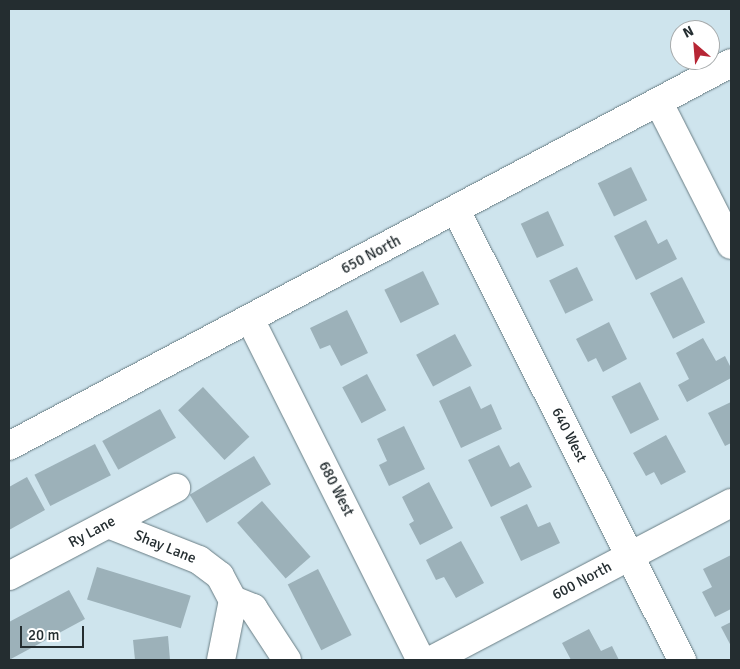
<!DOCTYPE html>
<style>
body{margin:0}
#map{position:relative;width:740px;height:669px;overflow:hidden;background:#cee4ed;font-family:Signika,sans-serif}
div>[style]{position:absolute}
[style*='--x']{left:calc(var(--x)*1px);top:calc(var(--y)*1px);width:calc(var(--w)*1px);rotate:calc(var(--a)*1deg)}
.building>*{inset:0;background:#9cb1b9;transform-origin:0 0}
.roads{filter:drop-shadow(0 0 1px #697d84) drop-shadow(0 0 1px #697d84)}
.minor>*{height:28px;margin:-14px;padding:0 14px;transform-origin:14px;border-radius:14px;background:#fff}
span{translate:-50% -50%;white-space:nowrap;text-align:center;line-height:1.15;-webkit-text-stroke:5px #fff;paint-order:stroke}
.street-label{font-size:15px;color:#242d30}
.frame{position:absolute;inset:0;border:10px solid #242d30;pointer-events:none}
.north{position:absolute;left:670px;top:20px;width:50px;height:50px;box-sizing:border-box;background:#fff;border:1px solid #a7abac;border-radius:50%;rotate:333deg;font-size:14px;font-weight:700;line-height:20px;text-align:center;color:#242d30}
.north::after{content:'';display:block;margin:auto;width:18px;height:22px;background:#b72635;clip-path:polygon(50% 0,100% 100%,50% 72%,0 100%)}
.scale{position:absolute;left:20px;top:626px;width:64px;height:22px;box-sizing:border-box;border:2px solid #242d30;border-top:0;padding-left:6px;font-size:15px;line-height:18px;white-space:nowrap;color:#242d30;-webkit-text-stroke:4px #fff;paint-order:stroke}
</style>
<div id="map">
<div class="building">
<i style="left:631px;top:167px;width:37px;height:37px;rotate:64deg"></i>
<i style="left:548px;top:211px;width:38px;height:30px;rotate:65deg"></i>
<i style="clip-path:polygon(646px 220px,658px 244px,667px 239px,677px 259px,636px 280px,614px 236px)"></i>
<i style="left:577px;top:267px;width:37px;height:31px;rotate:64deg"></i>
<i style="left:423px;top:271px;width:37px;height:43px;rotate:64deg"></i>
<i style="left:682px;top:277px;width:51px;height:36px;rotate:63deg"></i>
<i style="clip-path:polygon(347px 310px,368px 353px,341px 366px,330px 345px,320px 349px,310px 328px)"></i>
<i style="clip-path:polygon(609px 322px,627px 359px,603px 372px,596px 358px,588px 362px,576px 339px)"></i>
<i style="left:455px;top:334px;width:36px;height:44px;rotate:62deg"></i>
<i style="clip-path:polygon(703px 338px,716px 361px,725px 356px,731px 368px,731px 378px,687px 402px,678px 385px,689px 379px,676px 353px)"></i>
<i style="left:367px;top:374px;width:41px;height:28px;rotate:62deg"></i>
<i style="left:640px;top:382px;width:42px;height:32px;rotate:63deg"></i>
<i style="clip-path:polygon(470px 386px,481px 409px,491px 404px,502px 429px,461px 448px,439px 401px)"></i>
<i style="left:203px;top:387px;width:68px;height:34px;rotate:47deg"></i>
<i style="clip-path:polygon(731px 402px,731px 443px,725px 446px,708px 413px)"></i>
<i style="left:160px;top:409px;width:33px;height:66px;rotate:61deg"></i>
<i style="clip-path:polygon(404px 426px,425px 469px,389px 486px,379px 465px,387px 461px,377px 439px)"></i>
<i style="clip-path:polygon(666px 435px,686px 472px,661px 485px,654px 472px,646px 476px,633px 453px)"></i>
<i style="left:95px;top:444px;width:35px;height:68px;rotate:63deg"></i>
<i style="clip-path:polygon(499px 445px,510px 467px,519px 462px,532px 487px,491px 507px,468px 460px)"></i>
<i style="left:254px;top:456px;width:33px;height:75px;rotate:59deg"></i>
<i style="clip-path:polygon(27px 477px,45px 510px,9px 530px,9px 487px)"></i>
<i style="clip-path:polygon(429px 482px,453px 528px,420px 545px,409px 524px,414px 521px,402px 497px)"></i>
<i style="left:262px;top:501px;width:74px;height:33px;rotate:49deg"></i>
<i style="clip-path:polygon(527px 504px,538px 527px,550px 522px,560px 543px,521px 561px,500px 517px)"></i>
<i style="clip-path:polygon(461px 541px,484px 583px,456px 598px,444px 577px,436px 580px,426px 560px)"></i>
<i style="clip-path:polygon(731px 555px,731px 609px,715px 617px,702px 592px,712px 587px,703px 569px)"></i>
<i style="left:97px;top:567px;width:98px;height:34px;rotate:17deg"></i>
<i style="left:318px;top:569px;width:74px;height:34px;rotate:63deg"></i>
<i style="clip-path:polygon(69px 590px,85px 619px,9px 660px,9px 622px)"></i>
<i style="clip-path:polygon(731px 622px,731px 646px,721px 627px)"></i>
<i style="clip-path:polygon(589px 629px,601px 651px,612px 646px,619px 660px,571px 660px,562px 643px)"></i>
<i style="clip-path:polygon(168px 636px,170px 660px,135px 660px,133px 640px)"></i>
</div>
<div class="roads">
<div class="minor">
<i style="--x:659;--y:103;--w:159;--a:63.1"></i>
<i style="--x:456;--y:210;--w:504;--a:63.33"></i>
<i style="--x:250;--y:319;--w:381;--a:63.4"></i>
<i style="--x:9;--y:446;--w:817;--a:-27.94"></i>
<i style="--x:108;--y:524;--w:98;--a:21.6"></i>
<i style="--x:199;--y:560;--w:26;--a:37"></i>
<i style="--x:220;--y:576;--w:27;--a:62"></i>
<i style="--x:233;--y:600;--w:61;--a:101.3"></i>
<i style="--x:9;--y:576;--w:189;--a:-27.8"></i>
<i style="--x:233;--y:600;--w:22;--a:22"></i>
<i style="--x:253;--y:608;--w:62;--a:56.8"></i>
<i style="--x:432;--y:660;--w:338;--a:-27.7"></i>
</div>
</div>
<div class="street-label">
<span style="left:371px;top:255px;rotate:-28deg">650 North</span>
<span style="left:569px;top:435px;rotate:63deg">640 West</span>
<span style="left:336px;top:489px;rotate:63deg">680 West</span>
<span style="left:92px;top:532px;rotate:-28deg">Ry Lane</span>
<span style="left:165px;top:547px;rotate:22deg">Shay Lane</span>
<span style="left:582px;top:581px;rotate:-28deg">600 North</span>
</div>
<div class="frame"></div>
<div class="north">N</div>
<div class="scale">20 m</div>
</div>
